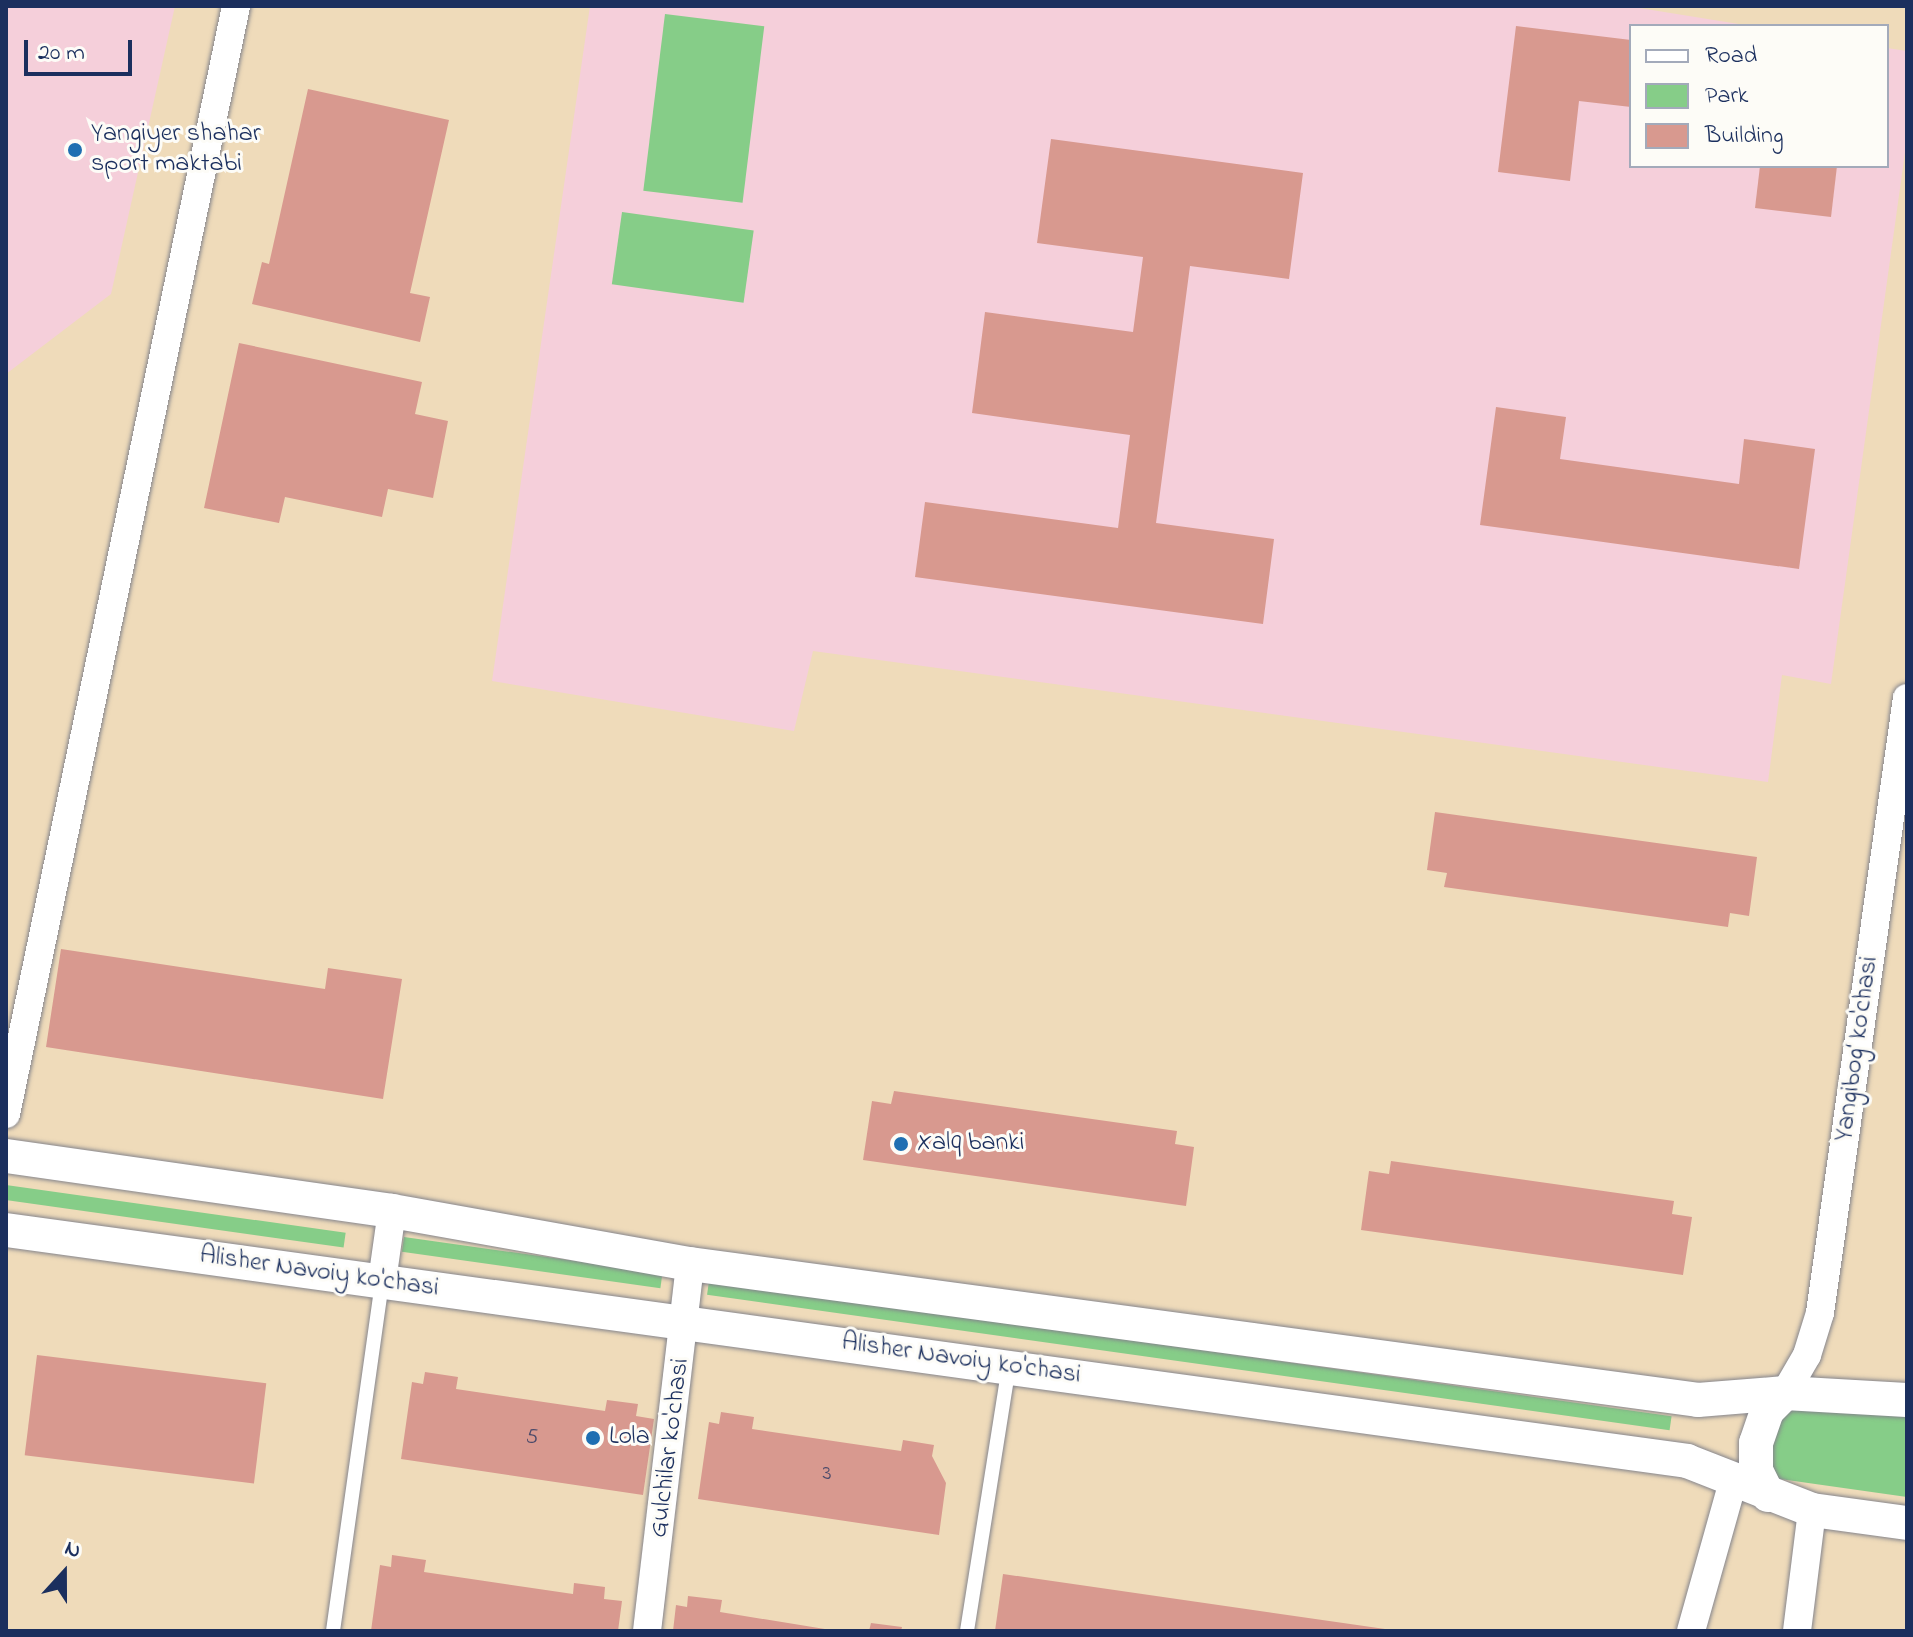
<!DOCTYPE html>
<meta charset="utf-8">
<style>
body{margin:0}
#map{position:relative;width:1913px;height:1637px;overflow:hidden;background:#efdbba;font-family:"Indie Flower",sans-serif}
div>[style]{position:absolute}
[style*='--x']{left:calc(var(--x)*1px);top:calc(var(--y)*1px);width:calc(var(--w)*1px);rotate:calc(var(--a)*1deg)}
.built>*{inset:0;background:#f5cfda}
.green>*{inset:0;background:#86cd88;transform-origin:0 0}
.building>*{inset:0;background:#d8998f;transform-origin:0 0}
.roads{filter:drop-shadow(0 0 2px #85858c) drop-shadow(0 0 2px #85858c)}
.service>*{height:14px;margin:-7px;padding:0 7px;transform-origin:7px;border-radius:7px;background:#fff}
.minor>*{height:28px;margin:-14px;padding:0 14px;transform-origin:14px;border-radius:14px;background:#fff}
.tertiary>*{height:34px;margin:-17px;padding:0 17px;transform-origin:17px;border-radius:17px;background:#fff}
.dots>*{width:22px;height:22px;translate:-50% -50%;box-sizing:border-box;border:4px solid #fdfcf7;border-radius:50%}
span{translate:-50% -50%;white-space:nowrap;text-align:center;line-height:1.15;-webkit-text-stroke:6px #fdfcf7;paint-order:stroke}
.number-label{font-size:22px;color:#4a4a6a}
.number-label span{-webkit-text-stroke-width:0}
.poi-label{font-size:26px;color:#1b2f5e}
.left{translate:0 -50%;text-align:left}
.street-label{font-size:26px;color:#1b2f5e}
.frame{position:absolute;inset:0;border:8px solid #1b2f5e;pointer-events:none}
.legend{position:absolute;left:1629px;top:24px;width:260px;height:144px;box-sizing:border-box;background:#fdfcf7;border:2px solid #a3aaba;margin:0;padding:10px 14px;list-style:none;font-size:24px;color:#1b2f5e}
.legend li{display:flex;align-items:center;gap:16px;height:40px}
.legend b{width:40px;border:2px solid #a3aaba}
.north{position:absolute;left:24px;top:1533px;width:80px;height:80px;-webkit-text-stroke:6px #fdfcf7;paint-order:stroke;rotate:21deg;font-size:22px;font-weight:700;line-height:32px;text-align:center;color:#1b2f5e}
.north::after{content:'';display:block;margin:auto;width:28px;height:36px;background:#1b2f5e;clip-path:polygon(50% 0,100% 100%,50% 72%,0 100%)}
.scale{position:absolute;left:24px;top:40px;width:108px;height:36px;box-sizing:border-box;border:4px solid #1b2f5e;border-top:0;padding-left:10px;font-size:24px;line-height:28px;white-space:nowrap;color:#1b2f5e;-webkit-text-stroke:6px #fdfcf7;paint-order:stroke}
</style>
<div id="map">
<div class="built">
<i style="clip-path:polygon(6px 6px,175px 6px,111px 294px,6px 374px)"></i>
<i style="clip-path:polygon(590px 6px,1627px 6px,1751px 26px,1631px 26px,1631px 166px,1887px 166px,1887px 48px,1907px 51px,1907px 138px,1831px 684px,1782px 675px,1768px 782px,813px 651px,794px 731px,492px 681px)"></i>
</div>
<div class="green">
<i style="left:665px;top:14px;width:100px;height:178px;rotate:7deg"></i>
<i style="left:622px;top:212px;width:133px;height:73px;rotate:8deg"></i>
<i style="left:6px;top:1185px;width:343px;height:15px;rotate:8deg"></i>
<i style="left:404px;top:1237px;width:261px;height:15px;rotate:8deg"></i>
<i style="left:709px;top:1281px;width:972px;height:14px;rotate:8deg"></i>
<i style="clip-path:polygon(1767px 1406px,1907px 1411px,1907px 1497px,1780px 1479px,1753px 1455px)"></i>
</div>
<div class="building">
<i style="clip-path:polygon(1516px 26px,1631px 40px,1631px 107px,1579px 101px,1570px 181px,1498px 172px)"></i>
<i style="clip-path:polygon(308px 89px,449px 120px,410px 293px,430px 297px,420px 342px,252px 304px,262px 262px,269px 264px)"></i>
<i style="clip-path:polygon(1051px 139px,1303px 173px,1289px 279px,1190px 266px,1156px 523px,1274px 539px,1263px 624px,915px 577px,925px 502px,1118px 528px,1130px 435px,972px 413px,985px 312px,1133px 332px,1143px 257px,1037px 243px)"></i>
<i style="clip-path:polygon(1760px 166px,1837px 166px,1831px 217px,1755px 208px)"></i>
<i style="clip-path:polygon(239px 343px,422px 382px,415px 414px,448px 421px,433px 498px,388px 489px,382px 517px,285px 497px,279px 523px,204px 508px)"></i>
<i style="clip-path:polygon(1496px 407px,1566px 417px,1560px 459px,1739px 484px,1744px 439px,1815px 449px,1799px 569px,1480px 525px)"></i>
<i style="clip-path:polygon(1435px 812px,1757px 857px,1749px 916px,1730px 913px,1728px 927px,1444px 887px,1447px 873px,1427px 870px)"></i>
<i style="clip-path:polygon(61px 949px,325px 989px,328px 968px,402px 979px,383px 1099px,46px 1047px)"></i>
<i style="clip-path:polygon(894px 1091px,1177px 1131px,1175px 1144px,1194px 1147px,1186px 1206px,863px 1160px,872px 1101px,891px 1104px)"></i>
<i style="clip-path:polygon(1391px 1161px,1674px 1201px,1672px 1214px,1692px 1217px,1683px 1275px,1361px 1230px,1369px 1171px,1389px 1174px)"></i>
<i style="left:37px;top:1355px;width:231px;height:101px;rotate:7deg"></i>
<i style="clip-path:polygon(425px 1372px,458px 1377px,456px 1389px,605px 1411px,607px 1400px,638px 1404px,636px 1416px,654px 1419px,643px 1495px,401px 1459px,412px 1382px,423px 1384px)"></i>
<i style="clip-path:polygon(721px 1412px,754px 1417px,752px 1429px,901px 1451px,903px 1440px,934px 1445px,932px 1456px,946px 1483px,939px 1535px,698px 1499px,709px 1422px,719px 1424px)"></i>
<i style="clip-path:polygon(392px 1555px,426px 1560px,424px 1572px,573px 1594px,574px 1583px,605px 1587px,604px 1599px,622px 1601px,618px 1631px,371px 1631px,380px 1565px,391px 1567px)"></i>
<i style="clip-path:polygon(1003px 1574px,1385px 1629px,1385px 1631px,995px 1631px)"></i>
<i style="clip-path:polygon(688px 1596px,722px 1600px,720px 1612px,837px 1631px,673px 1631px,676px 1605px,687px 1607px)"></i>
<i style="clip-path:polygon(871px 1623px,902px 1627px,901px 1631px,869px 1631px)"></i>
</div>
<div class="roads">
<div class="service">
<i style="--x:333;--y:1631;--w:352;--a:-82"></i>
<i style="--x:967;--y:1631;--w:267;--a:-81"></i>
</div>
<div class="minor">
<i style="--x:6;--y:1114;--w:1132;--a:-78.27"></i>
<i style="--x:382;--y:1281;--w:71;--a:-81.9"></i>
<i style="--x:1785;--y:1393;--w:44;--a:-59.9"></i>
<i style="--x:1807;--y:1355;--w:44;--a:-72.8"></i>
<i style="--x:1820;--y:1313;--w:621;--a:-81.95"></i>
<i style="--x:647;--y:1631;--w:370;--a:-83.3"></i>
<i style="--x:1691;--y:1631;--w:159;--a:-74.3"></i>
<i style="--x:1797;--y:1631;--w:122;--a:-82.9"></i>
</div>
<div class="tertiary">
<i style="--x:6;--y:1156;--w:390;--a:8.1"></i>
<i style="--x:392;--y:1211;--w:303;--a:10.1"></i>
<i style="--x:690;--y:1264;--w:1017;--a:7.68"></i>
<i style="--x:1698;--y:1400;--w:87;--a:-4.6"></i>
<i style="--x:1785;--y:1393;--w:122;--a:3.3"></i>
<i style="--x:6;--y:1230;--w:1697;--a:7.82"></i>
<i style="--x:1687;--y:1461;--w:134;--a:21.4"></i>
<i style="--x:1812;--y:1510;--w:96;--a:7.8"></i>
<i style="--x:1768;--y:1495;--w:28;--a:-116"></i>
<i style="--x:1756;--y:1470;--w:27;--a:-90"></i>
<i style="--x:1756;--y:1443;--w:34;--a:-71"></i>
<i style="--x:1767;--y:1411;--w:25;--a:-45"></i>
</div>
</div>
<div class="dots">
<i style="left:75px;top:150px;background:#1f6fb2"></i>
<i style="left:901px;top:1144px;background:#1f6fb2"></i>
<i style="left:593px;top:1438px;background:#1f6fb2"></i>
</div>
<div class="number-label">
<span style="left:532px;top:1439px">5</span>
<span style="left:827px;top:1475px">3</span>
</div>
<div class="poi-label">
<span class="left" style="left:91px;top:150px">Yangiyer shahar<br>sport maktabi</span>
<span class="left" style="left:917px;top:1144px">Xalq banki</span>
<span class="left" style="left:609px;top:1438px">Lola</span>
</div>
<div class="street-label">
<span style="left:1858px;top:1049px;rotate:-82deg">Yangibog‘ ko'chasi</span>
<span style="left:319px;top:1273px;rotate:8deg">Alisher Navoiy ko'chasi</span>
<span style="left:961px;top:1360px;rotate:8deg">Alisher Navoiy ko'chasi</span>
<span style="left:671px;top:1448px;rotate:-83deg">Gulchilar ko'chasi</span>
</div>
<div class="frame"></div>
<ul class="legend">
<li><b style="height:10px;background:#fff"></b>Road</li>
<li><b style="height:22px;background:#86cd88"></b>Park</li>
<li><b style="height:22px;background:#d8998f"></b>Building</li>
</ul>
<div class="north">N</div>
<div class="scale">20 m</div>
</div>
